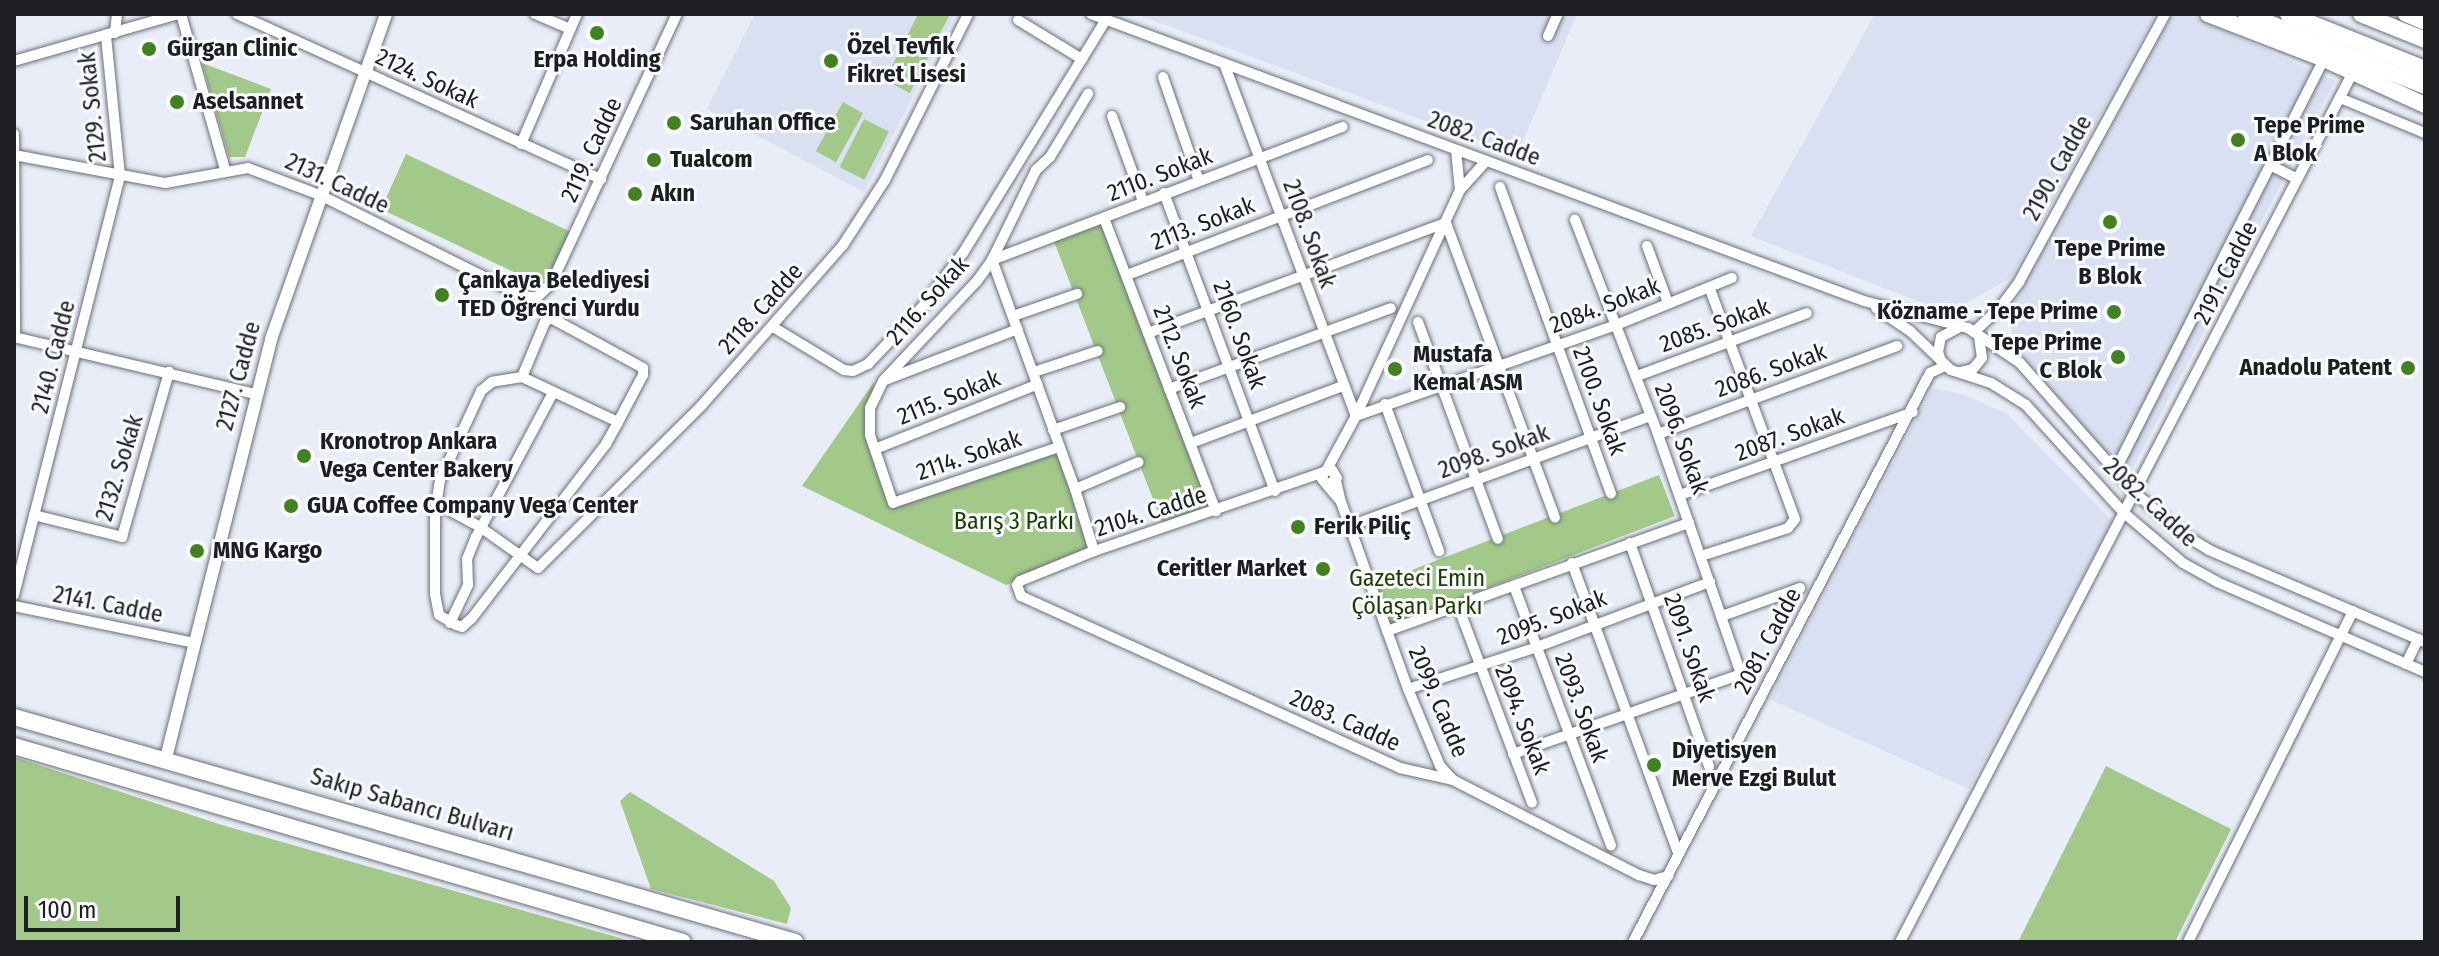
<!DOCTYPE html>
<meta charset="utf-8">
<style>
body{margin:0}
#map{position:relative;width:2439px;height:956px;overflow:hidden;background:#e8edf7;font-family:"Fira Sans Condensed",sans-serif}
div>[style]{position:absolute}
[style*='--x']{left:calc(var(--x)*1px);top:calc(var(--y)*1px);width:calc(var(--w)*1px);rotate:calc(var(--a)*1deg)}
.built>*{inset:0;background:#d8e0f1}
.green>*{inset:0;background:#a3c98a;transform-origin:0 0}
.roads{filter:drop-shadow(0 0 2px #6b6f78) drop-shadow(0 0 2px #6b6f78)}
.minor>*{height:10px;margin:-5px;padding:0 5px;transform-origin:5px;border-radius:5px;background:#fff}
.tertiary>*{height:12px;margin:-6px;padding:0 6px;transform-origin:6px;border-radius:6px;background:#fff}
.primary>*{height:16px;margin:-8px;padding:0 8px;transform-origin:8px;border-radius:8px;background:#fff}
.trunk>*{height:16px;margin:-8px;padding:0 8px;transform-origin:8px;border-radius:8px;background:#fff}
.dots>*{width:22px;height:22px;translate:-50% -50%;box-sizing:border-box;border:4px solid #f8fafe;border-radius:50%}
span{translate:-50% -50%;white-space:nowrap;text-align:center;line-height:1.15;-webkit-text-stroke:6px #f8fafe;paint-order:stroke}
.poi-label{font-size:24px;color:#1c1e21;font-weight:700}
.left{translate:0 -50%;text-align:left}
.right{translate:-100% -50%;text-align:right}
.street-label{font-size:24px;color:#1c1e21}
.park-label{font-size:24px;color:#1e3c00}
.frame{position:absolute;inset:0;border:16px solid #1c1e21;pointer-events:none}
.scale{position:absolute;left:24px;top:896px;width:156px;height:36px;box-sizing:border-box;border:4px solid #1c1e21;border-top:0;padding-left:10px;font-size:24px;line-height:28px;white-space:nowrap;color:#1c1e21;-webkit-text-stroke:6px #f8fafe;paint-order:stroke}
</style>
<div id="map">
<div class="built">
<i style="clip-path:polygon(755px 14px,955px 14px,864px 192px,707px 109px)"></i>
<i style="clip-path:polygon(1136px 14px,1577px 14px,1517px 155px)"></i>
<i style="clip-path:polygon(1875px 14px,2156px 14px,2011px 278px,1964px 304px,1938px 309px,1751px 236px)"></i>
<i style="clip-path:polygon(2173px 14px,2188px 14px,2335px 81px,2128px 477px,2015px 349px,2011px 328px,2015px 302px)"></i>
<i style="clip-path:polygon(1932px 388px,1965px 395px,2007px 414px,2112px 521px,1969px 789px,1769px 699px)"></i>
</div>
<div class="green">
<i style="clip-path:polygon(918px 14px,950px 14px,910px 93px,885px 80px)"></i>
<i style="clip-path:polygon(202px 63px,271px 89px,245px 157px,229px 157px)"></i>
<i style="left:843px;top:102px;width:23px;height:56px;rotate:29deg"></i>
<i style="left:864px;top:119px;width:28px;height:54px;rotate:27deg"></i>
<i style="clip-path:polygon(406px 154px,573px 233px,554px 276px,535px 282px,381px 209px)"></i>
<i style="left:1104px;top:218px;width:314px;height:55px;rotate:69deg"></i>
<i style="clip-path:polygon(874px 382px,870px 435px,893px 503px,1059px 447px,1094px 551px,1006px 585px,802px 486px)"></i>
<i style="left:1659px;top:475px;width:44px;height:308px;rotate:69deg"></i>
<i style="clip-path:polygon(14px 757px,222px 825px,634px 942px,14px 942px)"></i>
<i style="clip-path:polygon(2106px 766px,2231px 829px,2175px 942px,2018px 942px)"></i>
<i style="clip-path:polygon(630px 792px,774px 881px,791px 908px,787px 924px,651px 889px,620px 801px)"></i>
</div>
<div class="roads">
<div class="minor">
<i style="--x:181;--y:14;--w:162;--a:74.2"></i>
<i style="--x:237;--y:14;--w:400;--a:24.4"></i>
<i style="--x:535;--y:14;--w:38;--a:23"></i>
<i style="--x:1091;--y:14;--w:825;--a:20.37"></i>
<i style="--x:1864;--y:301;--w:107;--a:14.6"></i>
<i style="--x:1968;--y:328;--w:63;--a:33.9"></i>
<i style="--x:2020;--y:363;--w:174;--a:48.5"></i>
<i style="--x:2135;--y:493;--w:67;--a:40.1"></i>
<i style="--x:2186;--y:536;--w:27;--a:31"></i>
<i style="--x:2209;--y:550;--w:235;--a:23.1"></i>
<i style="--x:1018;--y:20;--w:75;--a:31.4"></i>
<i style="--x:115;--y:33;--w:19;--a:-84"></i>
<i style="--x:1548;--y:36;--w:24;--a:-66"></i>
<i style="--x:14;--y:61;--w:171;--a:-16"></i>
<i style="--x:1225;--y:66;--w:374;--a:69.5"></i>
<i style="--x:1356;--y:416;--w:275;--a:-19.3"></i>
<i style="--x:1616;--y:325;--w:125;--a:-22.1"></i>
<i style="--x:1163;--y:77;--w:110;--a:70.9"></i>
<i style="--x:2340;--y:98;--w:92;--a:22.4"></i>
<i style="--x:1112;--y:116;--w:90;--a:70"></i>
<i style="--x:14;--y:134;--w:204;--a:89.7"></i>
<i style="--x:521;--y:144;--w:142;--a:-66.7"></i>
<i style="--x:1456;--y:150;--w:40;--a:84.3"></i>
<i style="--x:14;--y:155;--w:154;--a:10.5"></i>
<i style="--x:165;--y:183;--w:84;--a:-10.2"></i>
<i style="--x:248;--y:168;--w:77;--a:20.6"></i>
<i style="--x:320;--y:195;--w:229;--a:26.5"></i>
<i style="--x:525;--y:297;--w:12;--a:0"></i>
<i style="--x:537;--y:297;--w:19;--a:-43"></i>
<i style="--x:551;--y:284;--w:298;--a:-65"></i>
<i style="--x:2270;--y:165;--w:30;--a:27"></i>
<i style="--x:1500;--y:187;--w:326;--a:70.1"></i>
<i style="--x:1164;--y:193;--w:318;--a:69.6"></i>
<i style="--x:1104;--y:218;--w:314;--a:69.1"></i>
<i style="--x:1647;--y:246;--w:61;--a:69.8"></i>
<i style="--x:1127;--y:275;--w:322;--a:-20.9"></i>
<i style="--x:1876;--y:308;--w:41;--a:34.1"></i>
<i style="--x:1910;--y:331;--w:57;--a:43.6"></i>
<i style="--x:1951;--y:370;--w:42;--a:18"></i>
<i style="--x:1991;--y:383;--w:41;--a:32.2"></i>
<i style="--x:2026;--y:405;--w:146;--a:47.8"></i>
<i style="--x:2124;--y:513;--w:77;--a:40.3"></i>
<i style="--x:2183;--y:563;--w:39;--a:29"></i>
<i style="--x:2217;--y:582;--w:227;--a:23.4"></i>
<i style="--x:1013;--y:316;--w:68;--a:-19"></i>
<i style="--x:551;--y:318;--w:105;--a:28.5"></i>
<i style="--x:643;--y:368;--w:7;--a:90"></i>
<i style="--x:643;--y:375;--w:53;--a:118"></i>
<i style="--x:618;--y:422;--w:106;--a:-154.9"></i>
<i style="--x:522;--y:377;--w:60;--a:-67.3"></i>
<i style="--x:545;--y:322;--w:7;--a:-34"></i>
<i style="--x:1418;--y:322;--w:231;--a:69.8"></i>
<i style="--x:773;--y:327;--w:83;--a:31.2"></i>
<i style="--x:844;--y:370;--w:9;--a:6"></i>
<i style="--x:853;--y:371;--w:17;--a:-25"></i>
<i style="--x:868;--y:364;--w:80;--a:-46.5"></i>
<i style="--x:923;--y:306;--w:66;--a:-53"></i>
<i style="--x:963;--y:253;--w:273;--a:-58.5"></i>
<i style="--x:1974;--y:332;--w:34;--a:-43"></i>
<i style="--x:1999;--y:309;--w:34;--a:-53"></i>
<i style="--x:2019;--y:282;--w:305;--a:-61.4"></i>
<i style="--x:1148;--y:333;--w:318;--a:-20.3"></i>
<i style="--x:1446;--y:223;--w:314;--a:69.7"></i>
<i style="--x:14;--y:337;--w:249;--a:13.3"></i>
<i style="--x:1941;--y:361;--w:9;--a:-108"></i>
<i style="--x:1938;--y:352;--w:15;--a:-79"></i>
<i style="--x:1941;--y:337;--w:21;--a:-28"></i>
<i style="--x:1034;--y:372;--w:67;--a:-18.2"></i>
<i style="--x:1960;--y:372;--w:13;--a:-13"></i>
<i style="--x:1973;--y:369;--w:14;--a:-51"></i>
<i style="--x:1982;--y:358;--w:21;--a:-98"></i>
<i style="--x:1637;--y:376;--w:181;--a:-20.3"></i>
<i style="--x:522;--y:377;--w:30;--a:171"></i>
<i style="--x:492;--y:382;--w:14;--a:141"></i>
<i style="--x:481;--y:391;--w:98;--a:114.7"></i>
<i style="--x:440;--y:480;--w:31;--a:99"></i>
<i style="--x:435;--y:511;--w:83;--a:90"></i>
<i style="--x:435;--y:594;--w:21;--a:79"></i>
<i style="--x:439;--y:615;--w:20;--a:30"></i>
<i style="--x:456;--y:625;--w:6;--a:18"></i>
<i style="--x:462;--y:627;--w:13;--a:-42"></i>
<i style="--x:472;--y:618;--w:220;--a:-52.4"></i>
<i style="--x:606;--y:444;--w:25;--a:-61"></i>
<i style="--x:885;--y:380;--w:142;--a:-21"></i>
<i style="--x:1169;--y:389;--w:236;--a:-20"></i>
<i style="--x:1385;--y:404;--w:157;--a:69.8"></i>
<i style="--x:1053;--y:430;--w:71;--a:-18.9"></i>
<i style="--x:1658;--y:434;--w:255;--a:-20.2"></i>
<i style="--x:1191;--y:443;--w:162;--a:-20.6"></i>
<i style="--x:1059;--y:447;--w:175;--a:161.4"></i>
<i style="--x:893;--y:503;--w:72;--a:-108.7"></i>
<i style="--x:870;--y:435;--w:27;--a:-90"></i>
<i style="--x:870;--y:408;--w:30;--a:-64"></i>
<i style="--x:883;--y:381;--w:137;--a:-46.8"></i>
<i style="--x:977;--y:281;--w:26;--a:-54"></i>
<i style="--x:992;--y:260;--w:100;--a:-63.9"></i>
<i style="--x:1036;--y:170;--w:19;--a:-43"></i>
<i style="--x:1050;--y:157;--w:74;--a:-58.9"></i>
<i style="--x:875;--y:449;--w:175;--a:-21.7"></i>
<i style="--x:1326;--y:471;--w:63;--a:-61.4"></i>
<i style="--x:1356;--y:416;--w:249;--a:-65.3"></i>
<i style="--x:1460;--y:190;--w:39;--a:-48"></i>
<i style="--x:2115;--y:471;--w:462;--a:-63.1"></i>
<i style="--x:1324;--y:472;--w:243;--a:161"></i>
<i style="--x:1094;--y:551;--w:80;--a:157.9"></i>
<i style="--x:1020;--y:581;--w:5;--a:127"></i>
<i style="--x:1017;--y:585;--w:12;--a:70"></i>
<i style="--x:1021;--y:596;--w:416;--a:24.4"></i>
<i style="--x:1400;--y:768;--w:54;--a:12.8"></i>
<i style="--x:1453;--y:780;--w:209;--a:27.1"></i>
<i style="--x:1639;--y:875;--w:16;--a:18"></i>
<i style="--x:1654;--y:880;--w:15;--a:-16"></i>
<i style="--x:1336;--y:481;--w:22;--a:77"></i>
<i style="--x:1341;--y:502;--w:199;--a:70.3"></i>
<i style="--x:1408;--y:689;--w:83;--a:67.4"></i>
<i style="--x:1440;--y:766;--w:18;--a:47"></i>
<i style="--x:1328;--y:485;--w:11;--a:-38"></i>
<i style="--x:1337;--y:478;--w:9;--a:-122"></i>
<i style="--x:1332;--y:470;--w:8;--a:166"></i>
<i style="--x:1324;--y:472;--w:7;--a:106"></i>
<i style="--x:1322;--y:479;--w:26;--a:50"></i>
<i style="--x:1075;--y:489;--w:69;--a:-22.9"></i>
<i style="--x:1680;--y:495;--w:247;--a:-19.6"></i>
<i style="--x:436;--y:503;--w:50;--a:28.6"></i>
<i style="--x:480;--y:527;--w:71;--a:35.3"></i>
<i style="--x:538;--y:568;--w:231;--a:-44.8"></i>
<i style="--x:702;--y:405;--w:213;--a:-48.6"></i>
<i style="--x:843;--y:245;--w:77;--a:-57.1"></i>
<i style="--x:885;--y:180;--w:186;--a:-63.4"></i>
<i style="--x:34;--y:515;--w:91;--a:14"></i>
<i style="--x:122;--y:537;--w:172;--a:-74.1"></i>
<i style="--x:1350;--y:526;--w:320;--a:-20.1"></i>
<i style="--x:1630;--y:543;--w:237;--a:70.5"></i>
<i style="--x:1094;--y:551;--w:65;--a:-107"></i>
<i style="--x:1075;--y:489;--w:244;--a:-109.9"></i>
<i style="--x:992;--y:260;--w:375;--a:-20.8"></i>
<i style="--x:1701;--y:556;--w:91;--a:-17.8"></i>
<i style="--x:1788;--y:528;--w:11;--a:-52"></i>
<i style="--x:1795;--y:519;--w:245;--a:-110.3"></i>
<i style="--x:1572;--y:563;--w:309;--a:69.9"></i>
<i style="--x:1514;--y:586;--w:277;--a:69.5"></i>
<i style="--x:14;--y:595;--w:432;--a:-75.8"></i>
<i style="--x:120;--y:176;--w:142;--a:-95.7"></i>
<i style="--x:14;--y:606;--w:185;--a:11.6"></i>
<i style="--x:1458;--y:606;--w:210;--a:69.4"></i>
<i style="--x:1722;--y:616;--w:83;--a:-19.7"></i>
<i style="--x:450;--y:623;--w:42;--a:-64.7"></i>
<i style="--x:468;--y:585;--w:26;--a:-92"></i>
<i style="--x:467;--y:559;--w:24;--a:-68"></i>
<i style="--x:476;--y:537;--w:163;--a:-61.9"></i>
<i style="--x:1387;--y:631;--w:321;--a:-19.7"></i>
<i style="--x:2406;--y:664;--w:28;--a:-64"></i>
<i style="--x:1408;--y:689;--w:136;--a:-18"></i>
<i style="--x:1537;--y:647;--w:185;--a:-20.6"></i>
<i style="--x:1513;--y:754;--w:242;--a:-19.3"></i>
<i style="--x:1741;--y:674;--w:254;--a:-109.1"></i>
<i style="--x:1658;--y:434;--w:230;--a:-111.2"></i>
<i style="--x:1633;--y:942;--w:642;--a:-62.44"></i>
<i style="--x:1930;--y:373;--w:17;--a:-25"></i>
<i style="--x:1900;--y:942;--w:981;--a:-62.49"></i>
<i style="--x:2188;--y:942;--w:370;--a:-63.5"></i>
</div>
<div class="tertiary">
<i style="--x:166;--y:758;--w:432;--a:-75.9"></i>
<i style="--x:271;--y:339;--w:345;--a:-70.5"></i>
</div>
<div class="primary">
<i style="--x:14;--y:717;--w:813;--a:16.07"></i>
<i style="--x:14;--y:746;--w:697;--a:16.33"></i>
</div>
<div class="trunk">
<i style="--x:2208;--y:14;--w:124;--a:21.2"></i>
<i style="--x:2324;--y:59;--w:111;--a:24.5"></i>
<i style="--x:2246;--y:14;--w:193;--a:21.9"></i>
<i style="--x:2288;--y:14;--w:148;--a:21.9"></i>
<i style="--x:2361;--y:14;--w:69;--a:22.1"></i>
<i style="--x:2406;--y:14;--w:21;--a:23"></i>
</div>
</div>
<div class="dots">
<i style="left:597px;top:33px;background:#428120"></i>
<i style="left:149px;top:49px;background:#428120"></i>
<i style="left:831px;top:61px;background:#428120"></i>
<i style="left:177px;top:102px;background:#428120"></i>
<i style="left:674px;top:123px;background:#428120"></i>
<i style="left:2238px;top:140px;background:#428120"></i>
<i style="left:654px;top:160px;background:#428120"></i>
<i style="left:635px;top:194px;background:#428120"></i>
<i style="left:2110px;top:222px;background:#428120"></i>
<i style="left:442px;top:295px;background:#428120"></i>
<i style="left:2114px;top:312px;background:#428120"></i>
<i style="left:2118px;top:357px;background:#428120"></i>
<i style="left:2408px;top:368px;background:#428120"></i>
<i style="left:1395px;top:369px;background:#428120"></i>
<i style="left:304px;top:456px;background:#428120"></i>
<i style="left:291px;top:506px;background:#428120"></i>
<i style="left:1298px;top:527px;background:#428120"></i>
<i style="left:197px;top:551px;background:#428120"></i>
<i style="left:1323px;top:569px;background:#428120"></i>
<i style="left:1654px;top:765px;background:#428120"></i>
</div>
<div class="poi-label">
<span class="left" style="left:847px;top:61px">Özel Tevfik<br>Fikret Lisesi</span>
<span class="left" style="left:167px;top:49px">Gürgan Clinic</span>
<span style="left:597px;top:60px">Erpa Holding</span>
<span class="left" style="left:193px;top:102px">Aselsannet</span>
<span class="left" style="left:690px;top:123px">Saruhan Office</span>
<span class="left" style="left:2254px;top:140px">Tepe Prime<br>A Blok</span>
<span class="left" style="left:670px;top:160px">Tualcom</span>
<span class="left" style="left:651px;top:194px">Akın</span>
<span style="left:2110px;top:263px">Tepe Prime<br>B Blok</span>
<span class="left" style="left:458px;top:295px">Çankaya Belediyesi<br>TED Öğrenci Yurdu</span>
<span class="right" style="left:2098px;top:312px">Közname - Tepe Prime</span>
<span class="right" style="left:2102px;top:357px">Tepe Prime<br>C Blok</span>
<span class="left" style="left:1413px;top:369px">Mustafa<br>Kemal ASM</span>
<span class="right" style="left:2392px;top:368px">Anadolu Patent</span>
<span class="left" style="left:320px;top:456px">Kronotrop Ankara<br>Vega Center Bakery</span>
<span class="left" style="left:307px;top:506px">GUA Coffee Company Vega Center</span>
<span class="left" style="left:1314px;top:527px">Ferik Piliç</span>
<span class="left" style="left:213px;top:551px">MNG Kargo</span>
<span class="right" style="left:1307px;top:569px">Ceritler Market</span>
<span class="left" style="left:1672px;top:765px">Diyetisyen<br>Merve Ezgi Bulut</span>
</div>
<div class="street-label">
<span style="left:427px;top:79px;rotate:25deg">2124. Sokak</span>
<span style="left:93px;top:107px;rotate:-96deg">2129. Sokak</span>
<span style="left:1484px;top:139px;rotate:20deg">2082. Cadde</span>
<span style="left:592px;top:150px;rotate:-65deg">2119. Cadde</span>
<span style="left:2058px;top:168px;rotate:-61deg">2190. Cadde</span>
<span style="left:1160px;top:175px;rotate:-21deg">2110. Sokak</span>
<span style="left:337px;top:184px;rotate:25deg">2131. Cadde</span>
<span style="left:1203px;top:224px;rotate:-21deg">2113. Sokak</span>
<span style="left:1309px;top:234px;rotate:70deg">2108. Sokak</span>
<span style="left:2226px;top:273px;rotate:-63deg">2191. Cadde</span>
<span style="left:928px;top:301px;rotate:-48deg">2116. Sokak</span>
<span style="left:1605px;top:306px;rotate:-21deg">2084. Sokak</span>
<span style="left:761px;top:309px;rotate:-48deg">2118. Cadde</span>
<span style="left:1715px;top:326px;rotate:-20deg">2085. Sokak</span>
<span style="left:1239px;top:335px;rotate:70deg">2160. Sokak</span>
<span style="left:54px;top:357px;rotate:-76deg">2140. Cadde</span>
<span style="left:1179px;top:357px;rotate:69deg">2112. Sokak</span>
<span style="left:1771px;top:371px;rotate:-20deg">2086. Sokak</span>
<span style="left:239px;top:376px;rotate:-75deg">2127. Cadde</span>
<span style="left:949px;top:398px;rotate:-22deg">2115. Sokak</span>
<span style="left:1599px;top:401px;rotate:70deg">2100. Sokak</span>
<span style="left:1790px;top:435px;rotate:-20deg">2087. Sokak</span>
<span style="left:1681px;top:439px;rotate:70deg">2096. Sokak</span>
<span style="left:1494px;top:452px;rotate:-20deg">2098. Sokak</span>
<span style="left:969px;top:456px;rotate:-19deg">2114. Sokak</span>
<span style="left:120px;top:468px;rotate:-73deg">2132. Sokak</span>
<span style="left:2150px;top:503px;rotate:43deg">2082. Cadde</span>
<span style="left:1151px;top:512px;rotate:-18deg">2104. Cadde</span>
<span style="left:108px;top:605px;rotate:11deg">2141. Cadde</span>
<span style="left:1552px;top:618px;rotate:-21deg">2095. Sokak</span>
<span style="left:1768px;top:641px;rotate:-62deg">2081. Cadde</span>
<span style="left:1689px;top:648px;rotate:71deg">2091. Sokak</span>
<span style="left:1438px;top:702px;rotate:67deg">2099. Cadde</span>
<span style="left:1581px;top:708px;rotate:70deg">2093. Sokak</span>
<span style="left:1522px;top:720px;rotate:69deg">2094. Sokak</span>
<span style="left:1345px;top:721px;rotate:24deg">2083. Cadde</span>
<span style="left:412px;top:805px;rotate:16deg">Sakıp Sabancı Bulvarı</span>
</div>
<div class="park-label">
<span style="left:1014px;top:522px">Barış 3 Parkı</span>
<span style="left:1417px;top:593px">Gazeteci Emin<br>Çölaşan Parkı</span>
</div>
<div class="frame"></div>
<div class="scale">100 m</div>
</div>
